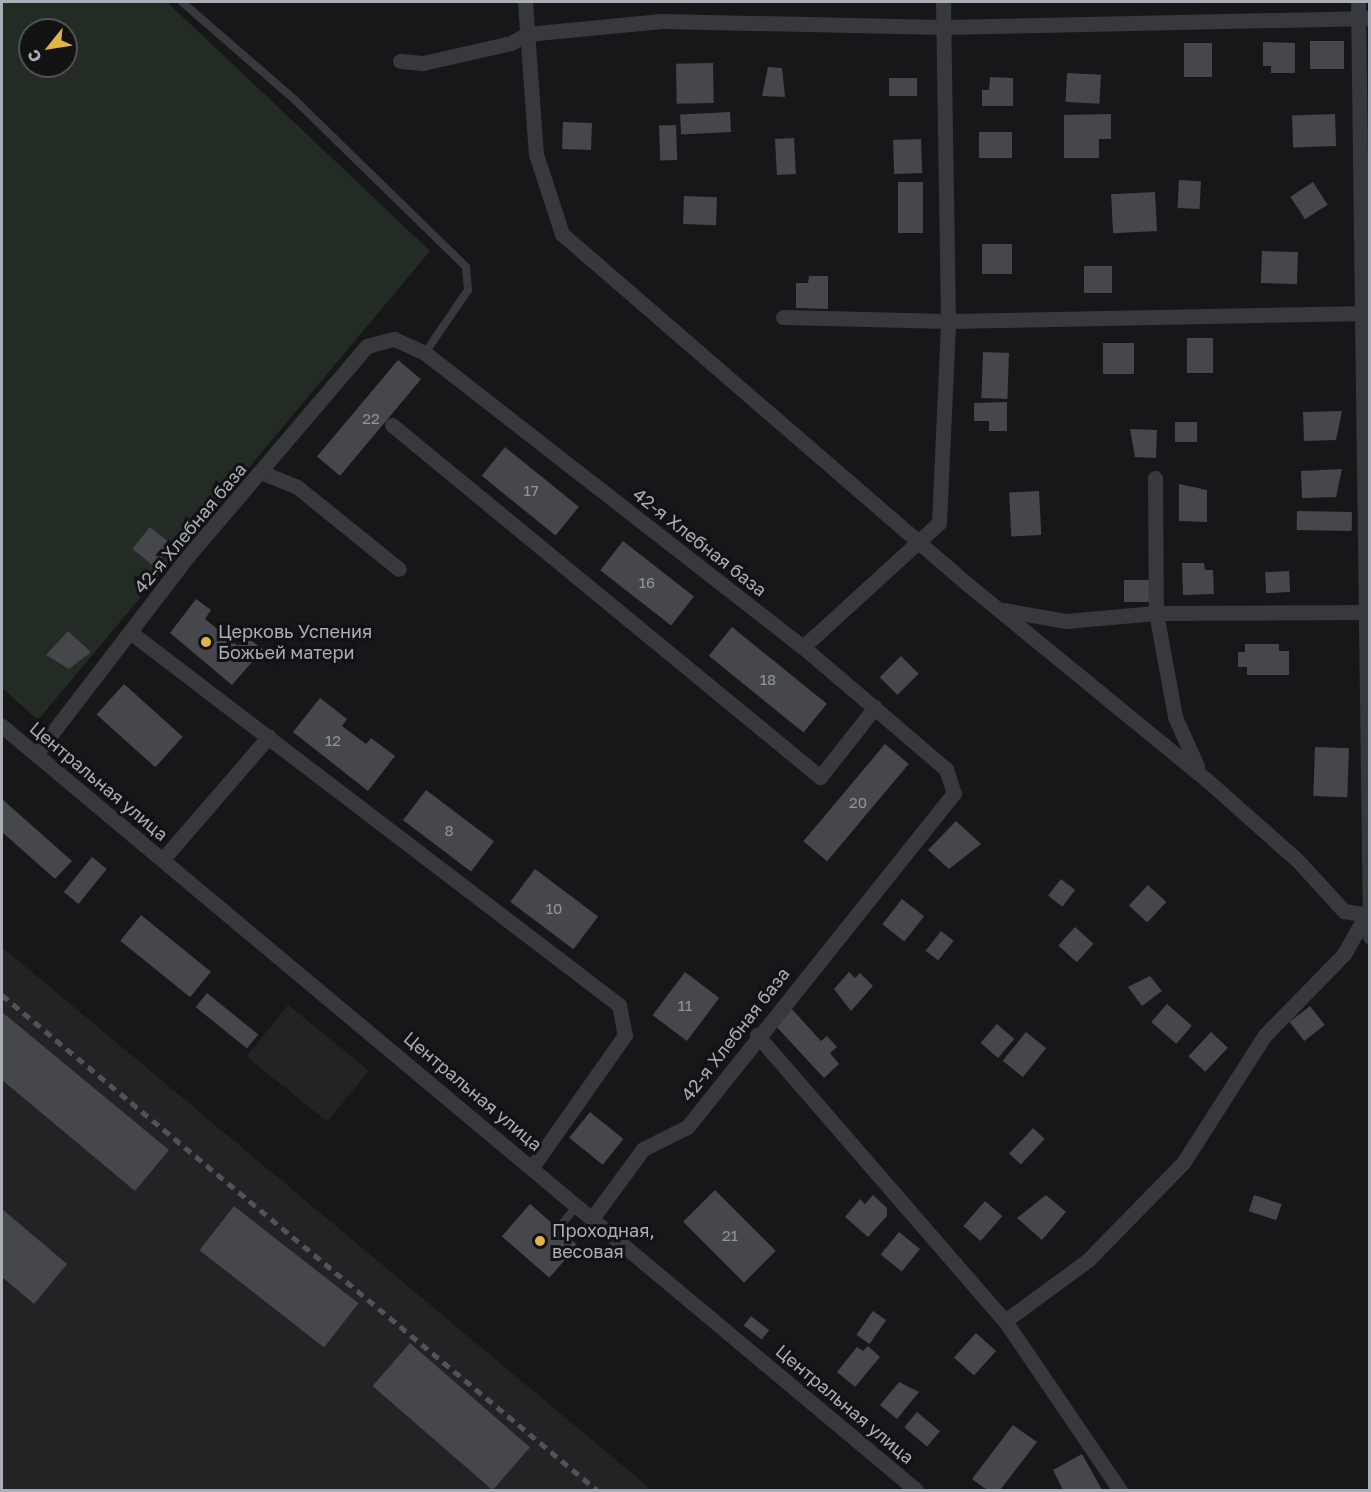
<!DOCTYPE html>
<meta charset="utf-8">
<style>
body{margin:0}
#map{position:relative;width:1371px;height:1492px;overflow:hidden;background:#171719;font-family:"Golos Text",sans-serif}
div>[style]{position:absolute}
[style*='--x']{left:calc(var(--x)*1px);top:calc(var(--y)*1px);width:calc(var(--w)*1px);rotate:calc(var(--a)*1deg)}
.built>*{inset:0;background:#232326;transform-origin:0 0}
.green>*{inset:0;background:#232b25}
.building>*{inset:0;background:#46474b;transform-origin:0 0}
.lane>*{height:8px;margin:-4px;padding:0 4px;transform-origin:4px;border-radius:4px;background:#38393d}
.street>*{height:15px;margin:-7.5px;padding:0 7.5px;transform-origin:7.5px;border-radius:7.5px;background:#38393d}
.rail>*{height:4.5px;margin-top:-2.25px;transform-origin:0;background:repeating-linear-gradient(90deg,#525358 0 8px,transparent 0 14px)}
.dots>*{width:16px;height:16px;translate:-50% -50%;box-sizing:border-box;border:3px solid #121214;border-radius:50%}
span{translate:-50% -50%;white-space:nowrap;text-align:center;line-height:1.15;-webkit-text-stroke:6px #121214;paint-order:stroke}
.number-label{font-size:15px;color:#91949c}
.number-label span{-webkit-text-stroke-width:0}
.street-label{font-size:18px;color:#aaaeb7}
.poi-label{font-size:18px;color:#aaaeb7}
.left{translate:0 -50%;text-align:left}
.frame{position:absolute;inset:0;border:3px solid #aaaeb7;pointer-events:none}
.north{position:absolute;left:18px;top:18px;width:60px;height:60px;box-sizing:border-box;background:#121214;border:2px solid #4f5055;border-radius:50%;rotate:240deg;font-size:16px;font-weight:700;line-height:24px;text-align:center;color:#aaaeb7}
.north::after{content:'';display:block;margin:auto;width:21px;height:27px;background:#e2b445;clip-path:polygon(50% 0,100% 100%,50% 72%,0 100%)}
</style>
<div id="map">
<div class="built">
<i style="clip-path:polygon(2px 947px,652px 1490px,2px 1490px)"></i>
<i style="left:288px;top:1005px;width:104px;height:66px;rotate:39deg"></i>
</div>
<div class="green">
<i style="clip-path:polygon(evenodd,2px 2px,167px 2px,430px 251px,38px 720px,2px 688px,2px 2px,30px 30px,66px 30px,66px 66px,30px 66px,30px 30px)"></i>
</div>
<div class="building">
<i style="left:1344px;top:41px;width:28px;height:34px;rotate:90deg"></i>
<i style="clip-path:polygon(1263px 42px,1295px 43px,1295px 73px,1271px 73px,1271px 66px,1263px 66px)"></i>
<i style="left:1184px;top:43px;width:28px;height:34px"></i>
<i style="left:713px;top:63px;width:40px;height:37px;rotate:89deg"></i>
<i style="clip-path:polygon(768px 67px,782px 68px,785px 97px,762px 96px)"></i>
<i style="left:1067px;top:73px;width:34px;height:29px;rotate:3deg"></i>
<i style="clip-path:polygon(990px 77px,1013px 78px,1013px 106px,982px 106px,982px 90px,989px 90px)"></i>
<i style="left:917px;top:78px;width:18px;height:28px;rotate:90deg"></i>
<i style="left:730px;top:112px;width:20px;height:50px;rotate:87deg"></i>
<i style="clip-path:polygon(1111px 114px,1111px 139px,1099px 139px,1099px 158px,1064px 158px,1064px 115px)"></i>
<i style="left:1335px;top:114px;width:32px;height:43px;rotate:88deg"></i>
<i style="left:563px;top:122px;width:29px;height:27px;rotate:2deg"></i>
<i style="left:676px;top:125px;width:35px;height:17px;rotate:88deg"></i>
<i style="left:979px;top:132px;width:33px;height:26px"></i>
<i style="left:794px;top:138px;width:36px;height:19px;rotate:87deg"></i>
<i style="left:921px;top:139px;width:34px;height:28px;rotate:88deg"></i>
<i style="left:1179px;top:180px;width:22px;height:28px;rotate:3deg"></i>
<i style="left:898px;top:182px;width:25px;height:51px"></i>
<i style="left:1313px;top:182px;width:27px;height:27px;rotate:57deg"></i>
<i style="left:1155px;top:192px;width:39px;height:44px;rotate:87deg"></i>
<i style="left:684px;top:196px;width:33px;height:28px;rotate:2deg"></i>
<i style="left:982px;top:244px;width:30px;height:30px"></i>
<i style="left:1262px;top:251px;width:36px;height:32px;rotate:2deg"></i>
<i style="left:1112px;top:266px;width:27px;height:28px;rotate:90deg"></i>
<i style="clip-path:polygon(809px 276px,828px 276px,828px 309px,796px 308px,796px 283px,808px 283px)"></i>
<i style="left:1187px;top:338px;width:26px;height:35px"></i>
<i style="left:1103px;top:343px;width:31px;height:31px"></i>
<i style="left:983px;top:352px;width:26px;height:46px;rotate:2deg"></i>
<i style="left:398px;top:360px;width:30px;height:126px;rotate:40deg"></i>
<i style="clip-path:polygon(1007px 402px,1007px 431px,989px 431px,989px 421px,974px 421px,974px 403px)"></i>
<i style="clip-path:polygon(1342px 411px,1336px 440px,1304px 441px,1303px 412px)"></i>
<i style="left:1175px;top:422px;width:22px;height:20px"></i>
<i style="clip-path:polygon(1130px 429px,1157px 430px,1156px 458px,1135px 457px)"></i>
<i style="left:505px;top:447px;width:95px;height:37px;rotate:39deg"></i>
<i style="clip-path:polygon(1342px 469px,1336px 497px,1302px 498px,1301px 471px)"></i>
<i style="clip-path:polygon(1179px 484px,1207px 490px,1207px 522px,1179px 521px)"></i>
<i style="left:1039px;top:491px;width:44px;height:30px;rotate:87deg"></i>
<i style="left:1297px;top:511px;width:55px;height:19px;rotate:1deg"></i>
<i style="left:150px;top:527px;width:28px;height:28px;rotate:39deg"></i>
<i style="left:623px;top:541px;width:90px;height:37px;rotate:38deg"></i>
<i style="clip-path:polygon(1182px 563px,1204px 563px,1205px 570px,1213px 570px,1214px 594px,1183px 595px)"></i>
<i style="left:1289px;top:571px;width:21px;height:24px;rotate:87deg"></i>
<i style="left:1124px;top:580px;width:26px;height:22px"></i>
<i style="clip-path:polygon(196px 599px,211px 610px,205px 619px,238px 646px,246px 637px,263px 649px,232px 685px,170px 633px)"></i>
<i style="left:732px;top:627px;width:122px;height:37px;rotate:39deg"></i>
<i style="clip-path:polygon(68px 631px,91px 652px,69px 669px,46px 655px)"></i>
<i style="clip-path:polygon(1245px 644px,1279px 644px,1279px 651px,1289px 651px,1289px 675px,1247px 675px,1247px 667px,1238px 667px,1238px 652px,1245px 652px)"></i>
<i style="left:901px;top:656px;width:25px;height:30px;rotate:45deg"></i>
<i style="left:124px;top:684px;width:79px;height:41px;rotate:42deg"></i>
<i style="clip-path:polygon(320px 698px,347px 719px,342px 726px,366px 744px,371px 738px,395px 756px,368px 791px,293px 732px)"></i>
<i style="left:885px;top:744px;width:31px;height:127px;rotate:40deg"></i>
<i style="left:1315px;top:747px;width:34px;height:49px;rotate:2deg"></i>
<i style="left:426px;top:790px;width:85px;height:38px;rotate:37deg"></i>
<i style="clip-path:polygon(2px 799px,72px 861px,55px 879px,2px 832px)"></i>
<i style="clip-path:polygon(956px 821px,981px 844px,949px 869px,928px 850px)"></i>
<i style="left:92px;top:857px;width:19px;height:45px;rotate:39deg"></i>
<i style="left:535px;top:869px;width:79px;height:41px;rotate:37deg"></i>
<i style="left:1061px;top:879px;width:18px;height:21px;rotate:38deg"></i>
<i style="left:1148px;top:885px;width:25px;height:28px;rotate:43deg"></i>
<i style="left:902px;top:899px;width:28px;height:32px;rotate:38deg"></i>
<i style="left:141px;top:915px;width:90px;height:33px;rotate:39deg"></i>
<i style="left:1075px;top:927px;width:25px;height:25px;rotate:42deg"></i>
<i style="left:941px;top:931px;width:16px;height:25px;rotate:38deg"></i>
<i style="left:685px;top:972px;width:43px;height:54px;rotate:37deg"></i>
<i style="clip-path:polygon(849px 972px,855px 978px,860px 973px,873px 986px,851px 1011px,834px 989px)"></i>
<i style="clip-path:polygon(1150px 976px,1162px 991px,1142px 1006px,1128px 987px)"></i>
<i style="left:207px;top:993px;width:66px;height:18px;rotate:39deg"></i>
<i style="left:1167px;top:1004px;width:33px;height:24px;rotate:41deg"></i>
<i style="left:1310px;top:1006px;width:24px;height:26px;rotate:52deg"></i>
<i style="clip-path:polygon(790px 1007px,821px 1041px,827px 1036px,837px 1047px,830px 1053px,839px 1064px,824px 1078px,773px 1023px)"></i>
<i style="clip-path:polygon(2px 1012px,169px 1150px,135px 1191px,2px 1080px)"></i>
<i style="left:997px;top:1024px;width:23px;height:25px;rotate:41deg"></i>
<i style="left:1026px;top:1032px;width:26px;height:37px;rotate:39deg"></i>
<i style="left:1211px;top:1032px;width:23px;height:33px;rotate:43deg"></i>
<i style="left:590px;top:1112px;width:43px;height:33px;rotate:39deg"></i>
<i style="left:1033px;top:1128px;width:16px;height:35px;rotate:43deg"></i>
<i style="left:715px;top:1190px;width:86px;height:45px;rotate:45deg"></i>
<i style="clip-path:polygon(873px 1195px,887px 1208px,887px 1216px,868px 1237px,845px 1217px,860px 1199px,865px 1204px)"></i>
<i style="clip-path:polygon(1046px 1195px,1066px 1212px,1042px 1240px,1017px 1218px)"></i>
<i style="left:1254px;top:1195px;width:29px;height:17px;rotate:18deg"></i>
<i style="left:985px;top:1201px;width:23px;height:33px;rotate:41deg"></i>
<i style="left:530px;top:1204px;width:63px;height:43px;rotate:41deg"></i>
<i style="left:234px;top:1206px;width:158px;height:56px;rotate:38deg"></i>
<i style="clip-path:polygon(2px 1209px,67px 1264px,34px 1304px,2px 1277px)"></i>
<i style="left:899px;top:1232px;width:27px;height:29px;rotate:39deg"></i>
<i style="left:873px;top:1311px;width:16px;height:29px;rotate:35deg"></i>
<i style="left:751px;top:1316px;width:23px;height:12px;rotate:38deg"></i>
<i style="left:976px;top:1333px;width:27px;height:33px;rotate:42deg"></i>
<i style="left:410px;top:1343px;width:159px;height:57px;rotate:41deg"></i>
<i style="clip-path:polygon(868px 1346px,880px 1357px,855px 1387px,837px 1372px,857px 1347px,863px 1351px)"></i>
<i style="clip-path:polygon(899px 1382px,919px 1392px,897px 1419px,880px 1405px)"></i>
<i style="left:917px;top:1412px;width:30px;height:20px;rotate:40deg"></i>
<i style="clip-path:polygon(1013px 1425px,1037px 1442px,1000px 1490px,987px 1490px,972px 1479px)"></i>
<i style="clip-path:polygon(1082px 1454px,1102px 1490px,1063px 1490px,1053px 1470px)"></i>
</div>
<div class="lane">
<i style="--x:182;--y:2;--w:150;--a:40.9"></i>
<i style="--x:295;--y:100;--w:239;--a:44.3"></i>
<i style="--x:466;--y:267;--w:23;--a:85"></i>
<i style="--x:468;--y:290;--w:76;--a:124.3"></i>
<i style="--x:562;--y:1224;--w:26;--a:-51"></i>
</div>
<div class="street">
<i style="--x:525;--y:2;--w:152;--a:85.9"></i>
<i style="--x:536;--y:154;--w:84;--a:72"></i>
<i style="--x:562;--y:234;--w:534;--a:40.82"></i>
<i style="--x:966;--y:583;--w:313;--a:39.3"></i>
<i style="--x:1208;--y:781;--w:120;--a:41.6"></i>
<i style="--x:1298;--y:861;--w:68;--a:47.4"></i>
<i style="--x:1344;--y:911;--w:26;--a:9"></i>
<i style="--x:1358;--y:2;--w:935;--a:89.26"></i>
<i style="--x:400;--y:61;--w:23;--a:5"></i>
<i style="--x:423;--y:63;--w:90;--a:-12.8"></i>
<i style="--x:511;--y:43;--w:18;--a:-29"></i>
<i style="--x:527;--y:34;--w:135;--a:-5.5"></i>
<i style="--x:661;--y:21;--w:282;--a:1.2"></i>
<i style="--x:943;--y:27;--w:427;--a:-1.2"></i>
<i style="--x:783;--y:317;--w:165;--a:1.4"></i>
<i style="--x:948;--y:321;--w:422;--a:-1.1"></i>
<i style="--x:392;--y:425;--w:554;--a:39.43"></i>
<i style="--x:820;--y:777;--w:89;--a:-51.8"></i>
<i style="--x:263;--y:473;--w:35;--a:22"></i>
<i style="--x:296;--y:486;--w:132;--a:38.9"></i>
<i style="--x:1155;--y:478;--w:135;--a:89.6"></i>
<i style="--x:1156;--y:613;--w:106;--a:79.6"></i>
<i style="--x:1175;--y:717;--w:54;--a:65.8"></i>
<i style="--x:1004;--y:610;--w:63;--a:10.1"></i>
<i style="--x:1066;--y:621;--w:90;--a:-5.1"></i>
<i style="--x:1156;--y:613;--w:214;--a:-0.3"></i>
<i style="--x:130;--y:632;--w:615;--a:37.34"></i>
<i style="--x:619;--y:1005;--w:31;--a:79"></i>
<i style="--x:625;--y:1035;--w:160;--a:125.1"></i>
<i style="--x:803;--y:647;--w:184;--a:-42.4"></i>
<i style="--x:939;--y:523;--w:202;--a:-87.4"></i>
<i style="--x:948;--y:321;--w:319;--a:-90.9"></i>
<i style="--x:2;--y:726;--w:1191;--a:39.89"></i>
<i style="--x:36;--y:754;--w:250;--a:-52.5"></i>
<i style="--x:188;--y:556;--w:276;--a:-49.6"></i>
<i style="--x:367;--y:346;--w:28;--a:-15"></i>
<i style="--x:394;--y:339;--w:34;--a:24"></i>
<i style="--x:425;--y:353;--w:479;--a:37.9"></i>
<i style="--x:803;--y:647;--w:188;--a:40.5"></i>
<i style="--x:946;--y:769;--w:25;--a:72"></i>
<i style="--x:954;--y:793;--w:428;--a:128.6"></i>
<i style="--x:687;--y:1127;--w:49;--a:153.4"></i>
<i style="--x:643;--y:1149;--w:84;--a:126.3"></i>
<i style="--x:163;--y:859;--w:162;--a:-49.2"></i>
<i style="--x:757;--y:1035;--w:379;--a:49.1"></i>
<i style="--x:1005;--y:1321;--w:204;--a:55.8"></i>
<i style="--x:1005;--y:1321;--w:103;--a:-36.3"></i>
<i style="--x:1088;--y:1260;--w:136;--a:-45.6"></i>
<i style="--x:1183;--y:1163;--w:152;--a:-57.4"></i>
<i style="--x:1265;--y:1035;--w:113;--a:-45.7"></i>
<i style="--x:1344;--y:954;--w:45;--a:-60.6"></i>
</div>
<div class="rail">
<i style="--x:2;--y:995;--w:774;--a:39.76"></i>
</div>
<div class="dots">
<i style="left:206px;top:642px;background:#e2b445"></i>
<i style="left:540px;top:1241px;background:#e2b445"></i>
</div>
<div class="number-label">
<span style="left:371px;top:419px">22</span>
<span style="left:531px;top:491px">17</span>
<span style="left:647px;top:583px">16</span>
<span style="left:768px;top:680px">18</span>
<span style="left:333px;top:741px">12</span>
<span style="left:858px;top:803px">20</span>
<span style="left:449px;top:831px">8</span>
<span style="left:554px;top:909px">10</span>
<span style="left:685px;top:1006px">11</span>
<span style="left:730px;top:1236px">21</span>
</div>
<div class="street-label">
<span style="left:190px;top:528px;rotate:-50deg">42-я Хлебная база</span>
<span style="left:700px;top:542px;rotate:38deg">42-я Хлебная база</span>
<span style="left:99px;top:781px;rotate:40deg">Центральная улица</span>
<span style="left:735px;top:1034px;rotate:-52deg">42-я Хлебная база</span>
<span style="left:473px;top:1091px;rotate:40deg">Центральная улица</span>
<span style="left:845px;top:1404px;rotate:40deg">Центральная улица</span>
</div>
<div class="poi-label">
<span class="left" style="left:218px;top:642px">Церковь Успения<br>Божьей матери</span>
<span class="left" style="left:552px;top:1241px">Проходная,<br>весовая</span>
</div>
<div class="frame"></div>
<div class="north">С</div>
</div>
